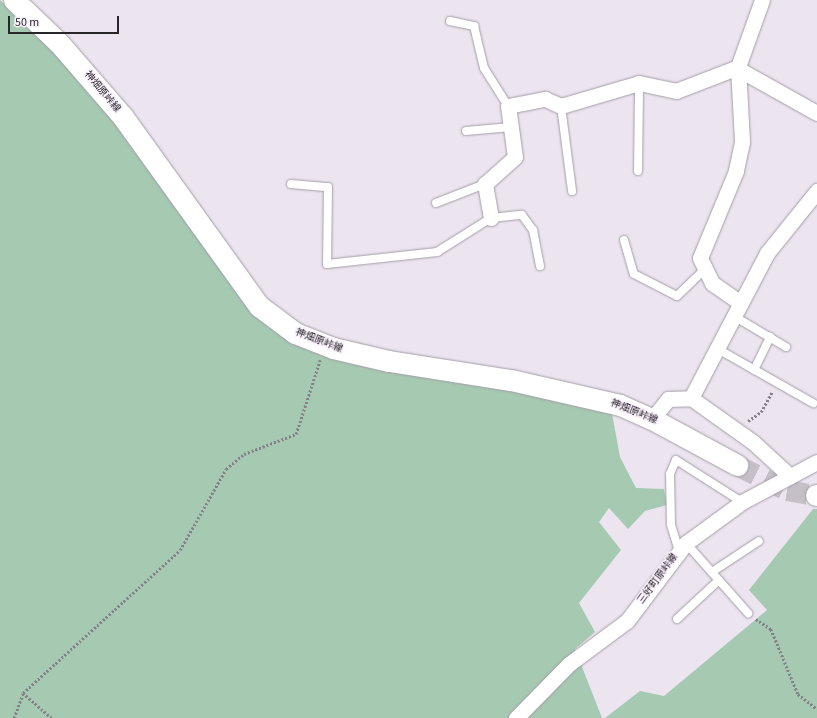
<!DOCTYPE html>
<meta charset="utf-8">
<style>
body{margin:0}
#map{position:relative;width:817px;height:718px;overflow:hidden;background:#ece5f0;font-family:"Source Sans 3","Noto Sans JP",sans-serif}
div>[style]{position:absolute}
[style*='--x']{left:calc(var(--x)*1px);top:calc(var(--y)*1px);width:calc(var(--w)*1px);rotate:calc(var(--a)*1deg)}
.green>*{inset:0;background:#a6c9b2}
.secondary-tunnel>*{height:21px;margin-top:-10.5px;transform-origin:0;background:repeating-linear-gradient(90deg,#c5bfc8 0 21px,transparent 0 31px)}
.path>*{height:2.5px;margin-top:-1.25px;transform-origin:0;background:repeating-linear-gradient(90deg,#858088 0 2px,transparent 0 4px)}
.roads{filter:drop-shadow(0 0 1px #a39da6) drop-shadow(0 0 1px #a39da6)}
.lane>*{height:8px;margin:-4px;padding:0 4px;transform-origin:4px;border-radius:4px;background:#fff}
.street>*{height:15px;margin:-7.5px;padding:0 7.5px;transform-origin:7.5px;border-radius:7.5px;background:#fff}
.secondary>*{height:21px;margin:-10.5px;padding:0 10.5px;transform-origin:10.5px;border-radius:10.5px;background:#fff}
span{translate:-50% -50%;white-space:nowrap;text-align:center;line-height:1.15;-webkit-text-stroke:3px #faf2fd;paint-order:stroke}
.street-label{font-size:10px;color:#29262a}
.scale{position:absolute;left:8px;top:16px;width:111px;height:18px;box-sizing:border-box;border:2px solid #29262a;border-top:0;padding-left:5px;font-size:12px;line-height:14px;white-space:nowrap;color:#29262a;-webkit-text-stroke:3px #faf2fd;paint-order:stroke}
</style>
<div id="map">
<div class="green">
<i style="clip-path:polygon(0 0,56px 50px,287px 332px,611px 408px,620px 457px,636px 488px,664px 489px,667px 505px,645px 511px,628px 529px,609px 508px,599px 522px,621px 550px,579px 603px,595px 632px,575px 649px,602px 718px,0 718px)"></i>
<i style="clip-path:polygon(813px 509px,817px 509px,817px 718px,605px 718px,640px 691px,664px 696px,767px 610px,749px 590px)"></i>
</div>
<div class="secondary-tunnel">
<i style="--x:737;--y:465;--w:56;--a:26.6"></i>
<i style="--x:787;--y:490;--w:29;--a:10"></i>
</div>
<div class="path">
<i style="--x:748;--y:421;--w:16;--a:-35"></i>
<i style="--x:761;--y:412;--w:23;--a:-61"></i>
<i style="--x:756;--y:619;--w:18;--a:34"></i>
<i style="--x:771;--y:629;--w:70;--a:67.4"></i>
<i style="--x:798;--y:694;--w:24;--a:38"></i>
<i style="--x:23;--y:693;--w:38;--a:41"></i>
<i style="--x:14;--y:718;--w:27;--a:-70"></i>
<i style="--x:23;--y:693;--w:212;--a:-42.3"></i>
<i style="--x:180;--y:550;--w:93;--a:-60.4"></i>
<i style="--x:226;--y:469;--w:23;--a:-40"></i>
<i style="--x:244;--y:454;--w:56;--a:-21"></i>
<i style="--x:296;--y:434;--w:78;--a:-72"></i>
</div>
<div class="roads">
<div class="lane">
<i style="--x:450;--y:21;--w:25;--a:12"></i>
<i style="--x:474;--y:26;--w:43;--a:76.6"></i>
<i style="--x:484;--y:68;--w:45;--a:57.7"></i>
<i style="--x:561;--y:106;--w:86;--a:82.6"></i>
<i style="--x:466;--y:131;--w:45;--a:-5.1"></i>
<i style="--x:638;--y:171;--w:88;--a:-89.3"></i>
<i style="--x:291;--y:184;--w:37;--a:5"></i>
<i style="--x:328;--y:187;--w:77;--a:90.7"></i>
<i style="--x:327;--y:264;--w:111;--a:-6.2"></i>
<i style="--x:437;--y:252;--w:64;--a:-32.2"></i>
<i style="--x:491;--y:218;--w:31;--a:-6"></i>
<i style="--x:522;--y:215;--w:19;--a:54"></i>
<i style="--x:533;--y:230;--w:37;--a:79"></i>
<i style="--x:436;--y:203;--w:53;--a:-21.2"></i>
<i style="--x:624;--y:240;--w:35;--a:74"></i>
<i style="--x:634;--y:274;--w:48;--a:27.1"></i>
<i style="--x:677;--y:296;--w:37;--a:-44"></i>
<i style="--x:732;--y:315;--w:63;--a:30.7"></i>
<i style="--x:716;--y:348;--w:112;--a:29.6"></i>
<i style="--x:754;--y:370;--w:37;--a:-64"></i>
<i style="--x:686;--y:543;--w:94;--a:48.5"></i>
<i style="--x:679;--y:551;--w:28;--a:-107"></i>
<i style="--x:671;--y:524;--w:50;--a:-91.1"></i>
<i style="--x:670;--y:474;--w:15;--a:-67"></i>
<i style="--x:676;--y:460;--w:78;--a:32.5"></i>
<i style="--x:712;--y:572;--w:56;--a:-33.4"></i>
<i style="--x:677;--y:619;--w:57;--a:-42.9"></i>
</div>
<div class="street">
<i style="--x:738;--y:67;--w:75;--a:86.9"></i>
<i style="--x:742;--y:142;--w:30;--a:102"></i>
<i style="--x:736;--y:171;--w:94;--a:112.5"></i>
<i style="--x:700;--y:258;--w:28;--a:64"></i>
<i style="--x:712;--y:283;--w:33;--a:35"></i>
<i style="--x:740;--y:70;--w:88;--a:29.2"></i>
<i style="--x:491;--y:218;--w:35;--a:-100"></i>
<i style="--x:485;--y:184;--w:40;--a:-42"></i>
<i style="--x:515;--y:157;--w:51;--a:-97.8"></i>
<i style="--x:508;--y:106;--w:38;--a:-11"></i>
<i style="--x:545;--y:99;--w:17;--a:24"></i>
<i style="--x:561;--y:106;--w:81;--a:-16.4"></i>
<i style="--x:639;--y:83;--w:38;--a:12"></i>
<i style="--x:676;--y:91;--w:66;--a:-21.2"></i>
<i style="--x:738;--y:67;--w:71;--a:-70.3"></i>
<i style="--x:691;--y:398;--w:164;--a:-62.3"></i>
<i style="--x:767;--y:253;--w:80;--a:-51.1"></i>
<i style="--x:652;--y:419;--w:26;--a:-51"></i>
<i style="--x:668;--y:399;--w:23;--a:-2"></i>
<i style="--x:691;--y:398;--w:77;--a:35.5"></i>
<i style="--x:754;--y:443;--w:49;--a:42.5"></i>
<i style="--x:516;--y:718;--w:76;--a:-45.5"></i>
<i style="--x:569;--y:664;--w:72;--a:-36.6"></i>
<i style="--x:627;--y:621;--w:98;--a:-52.9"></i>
<i style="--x:686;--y:543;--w:69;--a:-36.2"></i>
<i style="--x:742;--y:502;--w:85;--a:-28.1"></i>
</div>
<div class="secondary">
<i style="--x:14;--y:0;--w:62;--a:43.7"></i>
<i style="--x:59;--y:43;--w:98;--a:49.1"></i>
<i style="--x:123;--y:117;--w:233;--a:54.3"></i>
<i style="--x:259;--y:306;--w:45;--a:36.9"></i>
<i style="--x:295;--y:333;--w:41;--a:21.5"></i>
<i style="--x:333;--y:348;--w:57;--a:13.1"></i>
<i style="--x:389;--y:361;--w:123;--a:8.9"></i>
<i style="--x:511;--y:380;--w:112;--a:12.9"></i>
<i style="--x:620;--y:405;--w:35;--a:24"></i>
<i style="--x:652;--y:419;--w:97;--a:28.4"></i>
<i style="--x:816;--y:495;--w:1;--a:0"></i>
</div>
</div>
<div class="street-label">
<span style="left:102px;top:92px;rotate:50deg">神畑原峠線</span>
<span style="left:319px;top:341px;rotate:21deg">神畑原峠線</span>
<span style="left:634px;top:412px;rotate:22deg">神畑原峠線</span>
<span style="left:658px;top:579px;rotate:-54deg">三好町原峠線</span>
</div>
<div class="scale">50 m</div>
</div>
